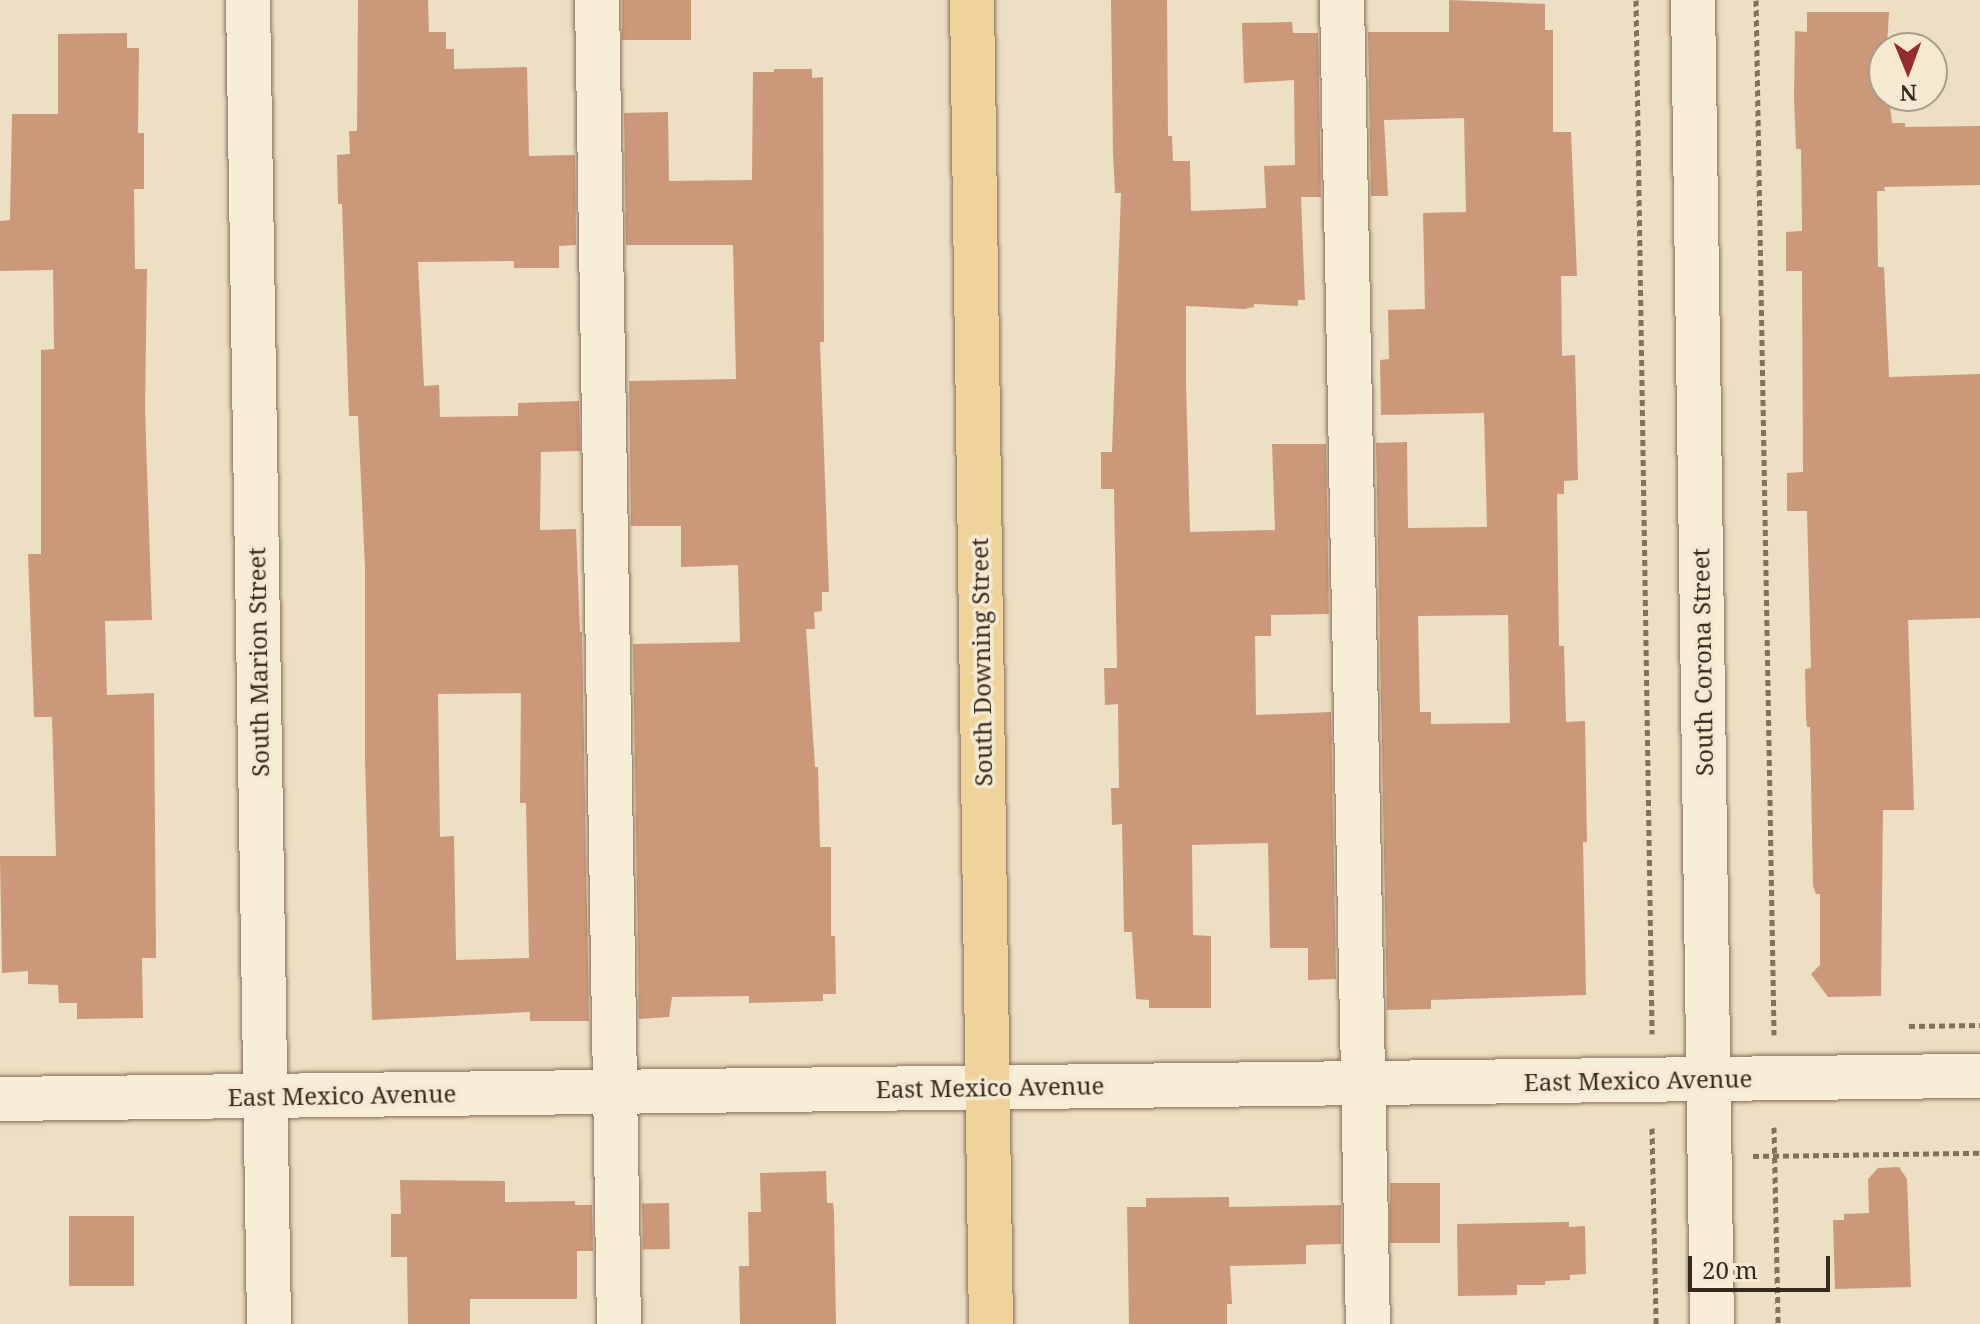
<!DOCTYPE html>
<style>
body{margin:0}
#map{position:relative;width:1980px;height:1324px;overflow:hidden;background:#eddfc3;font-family:"Noto Serif",serif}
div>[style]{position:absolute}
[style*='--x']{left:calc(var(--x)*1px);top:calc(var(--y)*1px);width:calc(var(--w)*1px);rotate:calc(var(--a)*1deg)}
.building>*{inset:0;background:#cb9879;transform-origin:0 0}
.path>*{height:5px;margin-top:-2.5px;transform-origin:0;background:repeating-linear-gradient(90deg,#87705a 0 6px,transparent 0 10px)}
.roads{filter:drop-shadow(0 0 2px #87705a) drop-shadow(0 0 2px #87705a)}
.minor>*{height:44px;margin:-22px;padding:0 22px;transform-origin:22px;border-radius:22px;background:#f8edd6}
.major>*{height:44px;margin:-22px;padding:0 22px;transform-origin:22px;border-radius:22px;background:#f0d29b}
span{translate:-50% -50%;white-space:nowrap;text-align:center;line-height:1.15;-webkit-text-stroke:7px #f5e9d2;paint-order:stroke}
.street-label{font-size:24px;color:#37291e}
.north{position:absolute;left:1868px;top:32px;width:80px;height:80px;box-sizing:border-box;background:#f5e9d2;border:2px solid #a99c8a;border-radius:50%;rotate:179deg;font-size:22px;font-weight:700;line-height:32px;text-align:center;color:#37291e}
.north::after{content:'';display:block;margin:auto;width:28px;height:36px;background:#952b30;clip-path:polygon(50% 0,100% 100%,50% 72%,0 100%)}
.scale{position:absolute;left:1688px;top:1256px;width:142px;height:36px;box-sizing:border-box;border:4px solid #37291e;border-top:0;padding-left:10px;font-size:24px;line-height:28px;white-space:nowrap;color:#37291e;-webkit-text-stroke:6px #f5e9d2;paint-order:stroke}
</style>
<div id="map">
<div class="building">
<i style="clip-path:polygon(evenodd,358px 0,428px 0,429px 32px,446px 32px,446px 49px,454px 49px,454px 69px,527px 67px,529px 156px,575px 155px,576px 245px,559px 246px,559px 268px,514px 268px,514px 261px,418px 262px,424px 386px,439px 385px,440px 417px,518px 416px,518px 403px,579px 401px,580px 451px,541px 452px,540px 530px,576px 529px,580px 632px,582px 632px,589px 1021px,530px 1021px,530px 1012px,372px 1020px,365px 759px,365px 567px,358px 416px,349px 416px,342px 204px,338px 204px,337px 155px,350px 154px,349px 131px,357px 131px,358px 0,521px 693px,520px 803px,526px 803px,529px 958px,456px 960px,454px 836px,440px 837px,438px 694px,521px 693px)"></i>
<i style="left:622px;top:0;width:69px;height:40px"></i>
<i style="clip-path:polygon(1111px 0,1167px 0,1168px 136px,1172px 136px,1173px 161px,1190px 161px,1191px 211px,1266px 208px,1264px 166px,1295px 165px,1294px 80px,1244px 83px,1242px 23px,1292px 22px,1293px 33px,1318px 33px,1321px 197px,1301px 197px,1305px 300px,1298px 300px,1298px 306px,1254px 304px,1254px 307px,1244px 309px,1186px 306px,1186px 384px,1190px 532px,1275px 530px,1272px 444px,1326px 444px,1329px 614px,1271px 615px,1271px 636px,1255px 636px,1256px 715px,1331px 712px,1336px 979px,1308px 980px,1308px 948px,1270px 948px,1268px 843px,1192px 845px,1193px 935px,1211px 936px,1211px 1008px,1149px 1008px,1149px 1000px,1136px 999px,1132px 932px,1124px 932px,1122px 824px,1112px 825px,1111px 788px,1119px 788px,1118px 704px,1105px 705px,1104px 668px,1117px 668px,1114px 489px,1101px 489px,1101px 452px,1112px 452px,1121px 193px,1115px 193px,1113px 153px)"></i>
<i style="clip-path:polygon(evenodd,1449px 0,1545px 4px,1545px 30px,1553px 30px,1553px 132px,1571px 132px,1577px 276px,1561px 276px,1562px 356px,1575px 355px,1578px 480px,1564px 481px,1564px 494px,1557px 494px,1559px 646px,1564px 646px,1566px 722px,1585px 721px,1587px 842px,1583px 842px,1586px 995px,1431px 1000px,1431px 1009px,1387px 1010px,1376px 443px,1407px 442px,1408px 528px,1487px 527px,1484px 413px,1381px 415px,1380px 360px,1389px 359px,1388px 310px,1425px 309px,1423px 213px,1466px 212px,1464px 118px,1384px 120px,1388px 196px,1371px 196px,1368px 32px,1449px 32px,1449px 0,1508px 615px,1510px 723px,1431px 724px,1431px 712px,1420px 712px,1418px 616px,1508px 615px)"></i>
<i style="clip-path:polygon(1807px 12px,1889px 12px,1884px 96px,1889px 96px,1892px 123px,1905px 123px,1905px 127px,1980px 126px,1980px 185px,1884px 187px,1885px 191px,1877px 191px,1878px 267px,1884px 267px,1889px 377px,1980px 374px,1980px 618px,1908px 620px,1914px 810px,1883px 810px,1881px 996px,1828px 997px,1811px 974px,1820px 965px,1820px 894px,1816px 894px,1813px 886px,1810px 727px,1807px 727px,1806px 718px,1805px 669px,1811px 668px,1807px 511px,1787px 511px,1787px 473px,1803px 472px,1802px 271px,1786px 271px,1786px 232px,1802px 231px,1801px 149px,1796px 149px,1794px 97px,1795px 31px,1807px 32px)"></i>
<i style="clip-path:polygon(127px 33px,127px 48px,139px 48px,138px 133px,144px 133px,144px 189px,134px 189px,135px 269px,147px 269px,145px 408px,152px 620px,105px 621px,107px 695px,154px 693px,156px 958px,142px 958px,143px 1018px,77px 1019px,77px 1003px,59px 1003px,58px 985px,28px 984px,28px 971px,2px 973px,0 856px,56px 856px,52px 717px,34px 717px,28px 554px,41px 554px,41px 350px,54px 349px,53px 270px,0 271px,0 221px,10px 220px,12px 114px,58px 114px,58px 34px)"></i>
<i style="clip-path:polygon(774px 69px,812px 69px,812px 78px,823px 77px,824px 342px,820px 342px,829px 592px,822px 592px,822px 611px,814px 612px,815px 629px,806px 629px,815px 767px,818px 767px,820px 847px,831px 847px,831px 936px,835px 936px,836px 994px,823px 994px,823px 1001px,749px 1003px,749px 996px,672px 997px,669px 1017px,639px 1019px,633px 644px,740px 642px,738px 565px,681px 567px,681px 526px,631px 526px,629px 381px,736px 379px,733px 245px,626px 245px,624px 113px,668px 112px,669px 181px,752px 180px,753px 72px,774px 72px)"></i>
<i style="clip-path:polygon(1899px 1167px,1907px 1179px,1911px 1287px,1835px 1289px,1833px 1220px,1844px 1220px,1844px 1214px,1869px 1213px,1868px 1179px,1878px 1168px)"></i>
<i style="clip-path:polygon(826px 1171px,827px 1203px,833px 1203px,834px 1212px,836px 1324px,740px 1324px,739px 1266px,749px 1266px,748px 1212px,761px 1212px,760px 1173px)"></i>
<i style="clip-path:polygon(400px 1180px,505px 1181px,505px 1202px,575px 1201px,575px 1205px,592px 1205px,593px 1251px,577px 1251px,577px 1299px,470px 1299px,470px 1324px,408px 1324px,407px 1257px,391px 1257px,391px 1214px,401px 1214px)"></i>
<i style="left:1390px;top:1183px;width:50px;height:60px"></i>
<i style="clip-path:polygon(1229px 1197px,1229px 1207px,1341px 1205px,1341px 1244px,1306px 1245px,1306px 1264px,1230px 1266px,1232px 1304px,1227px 1304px,1227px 1324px,1129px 1324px,1127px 1207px,1146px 1207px,1146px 1198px)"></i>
<i style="left:669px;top:1203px;width:46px;height:27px;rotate:89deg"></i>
<i style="left:69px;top:1216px;width:65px;height:70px"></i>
<i style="clip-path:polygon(1569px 1222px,1569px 1227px,1585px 1226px,1586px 1274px,1570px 1275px,1570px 1280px,1545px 1281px,1545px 1285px,1517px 1285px,1517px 1295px,1458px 1296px,1457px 1224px)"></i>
</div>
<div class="path">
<i style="--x:1636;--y:0;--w:1034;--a:89.11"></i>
<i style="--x:1756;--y:0;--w:1035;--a:89"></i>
<i style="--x:1909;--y:1026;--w:71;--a:-0.8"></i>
<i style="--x:1774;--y:1127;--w:197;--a:88.8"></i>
<i style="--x:1652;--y:1128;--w:196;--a:88.8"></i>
<i style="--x:1753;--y:1156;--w:227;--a:-0.8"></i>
</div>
<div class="roads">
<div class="minor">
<i style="--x:248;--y:0;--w:1324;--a:89.09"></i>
<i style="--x:597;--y:0;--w:1324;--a:89.05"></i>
<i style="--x:1342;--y:0;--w:1324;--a:88.88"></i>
<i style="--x:1693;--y:0;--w:1324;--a:89.18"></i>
<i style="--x:0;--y:1099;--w:1980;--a:-0.67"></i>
</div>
<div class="major">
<i style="--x:972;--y:0;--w:1324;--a:89.18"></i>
</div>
</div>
<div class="street-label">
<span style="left:258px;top:662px;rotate:-91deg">South Marion Street</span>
<span style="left:981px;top:662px;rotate:-91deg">South Downing Street</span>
<span style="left:1702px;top:662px;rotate:-91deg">South Corona Street</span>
<span style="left:1638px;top:1080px;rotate:-1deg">East Mexico Avenue</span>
<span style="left:990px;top:1087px;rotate:-1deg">East Mexico Avenue</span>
<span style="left:342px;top:1095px;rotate:-1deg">East Mexico Avenue</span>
</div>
<div class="north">N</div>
<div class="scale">20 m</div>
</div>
